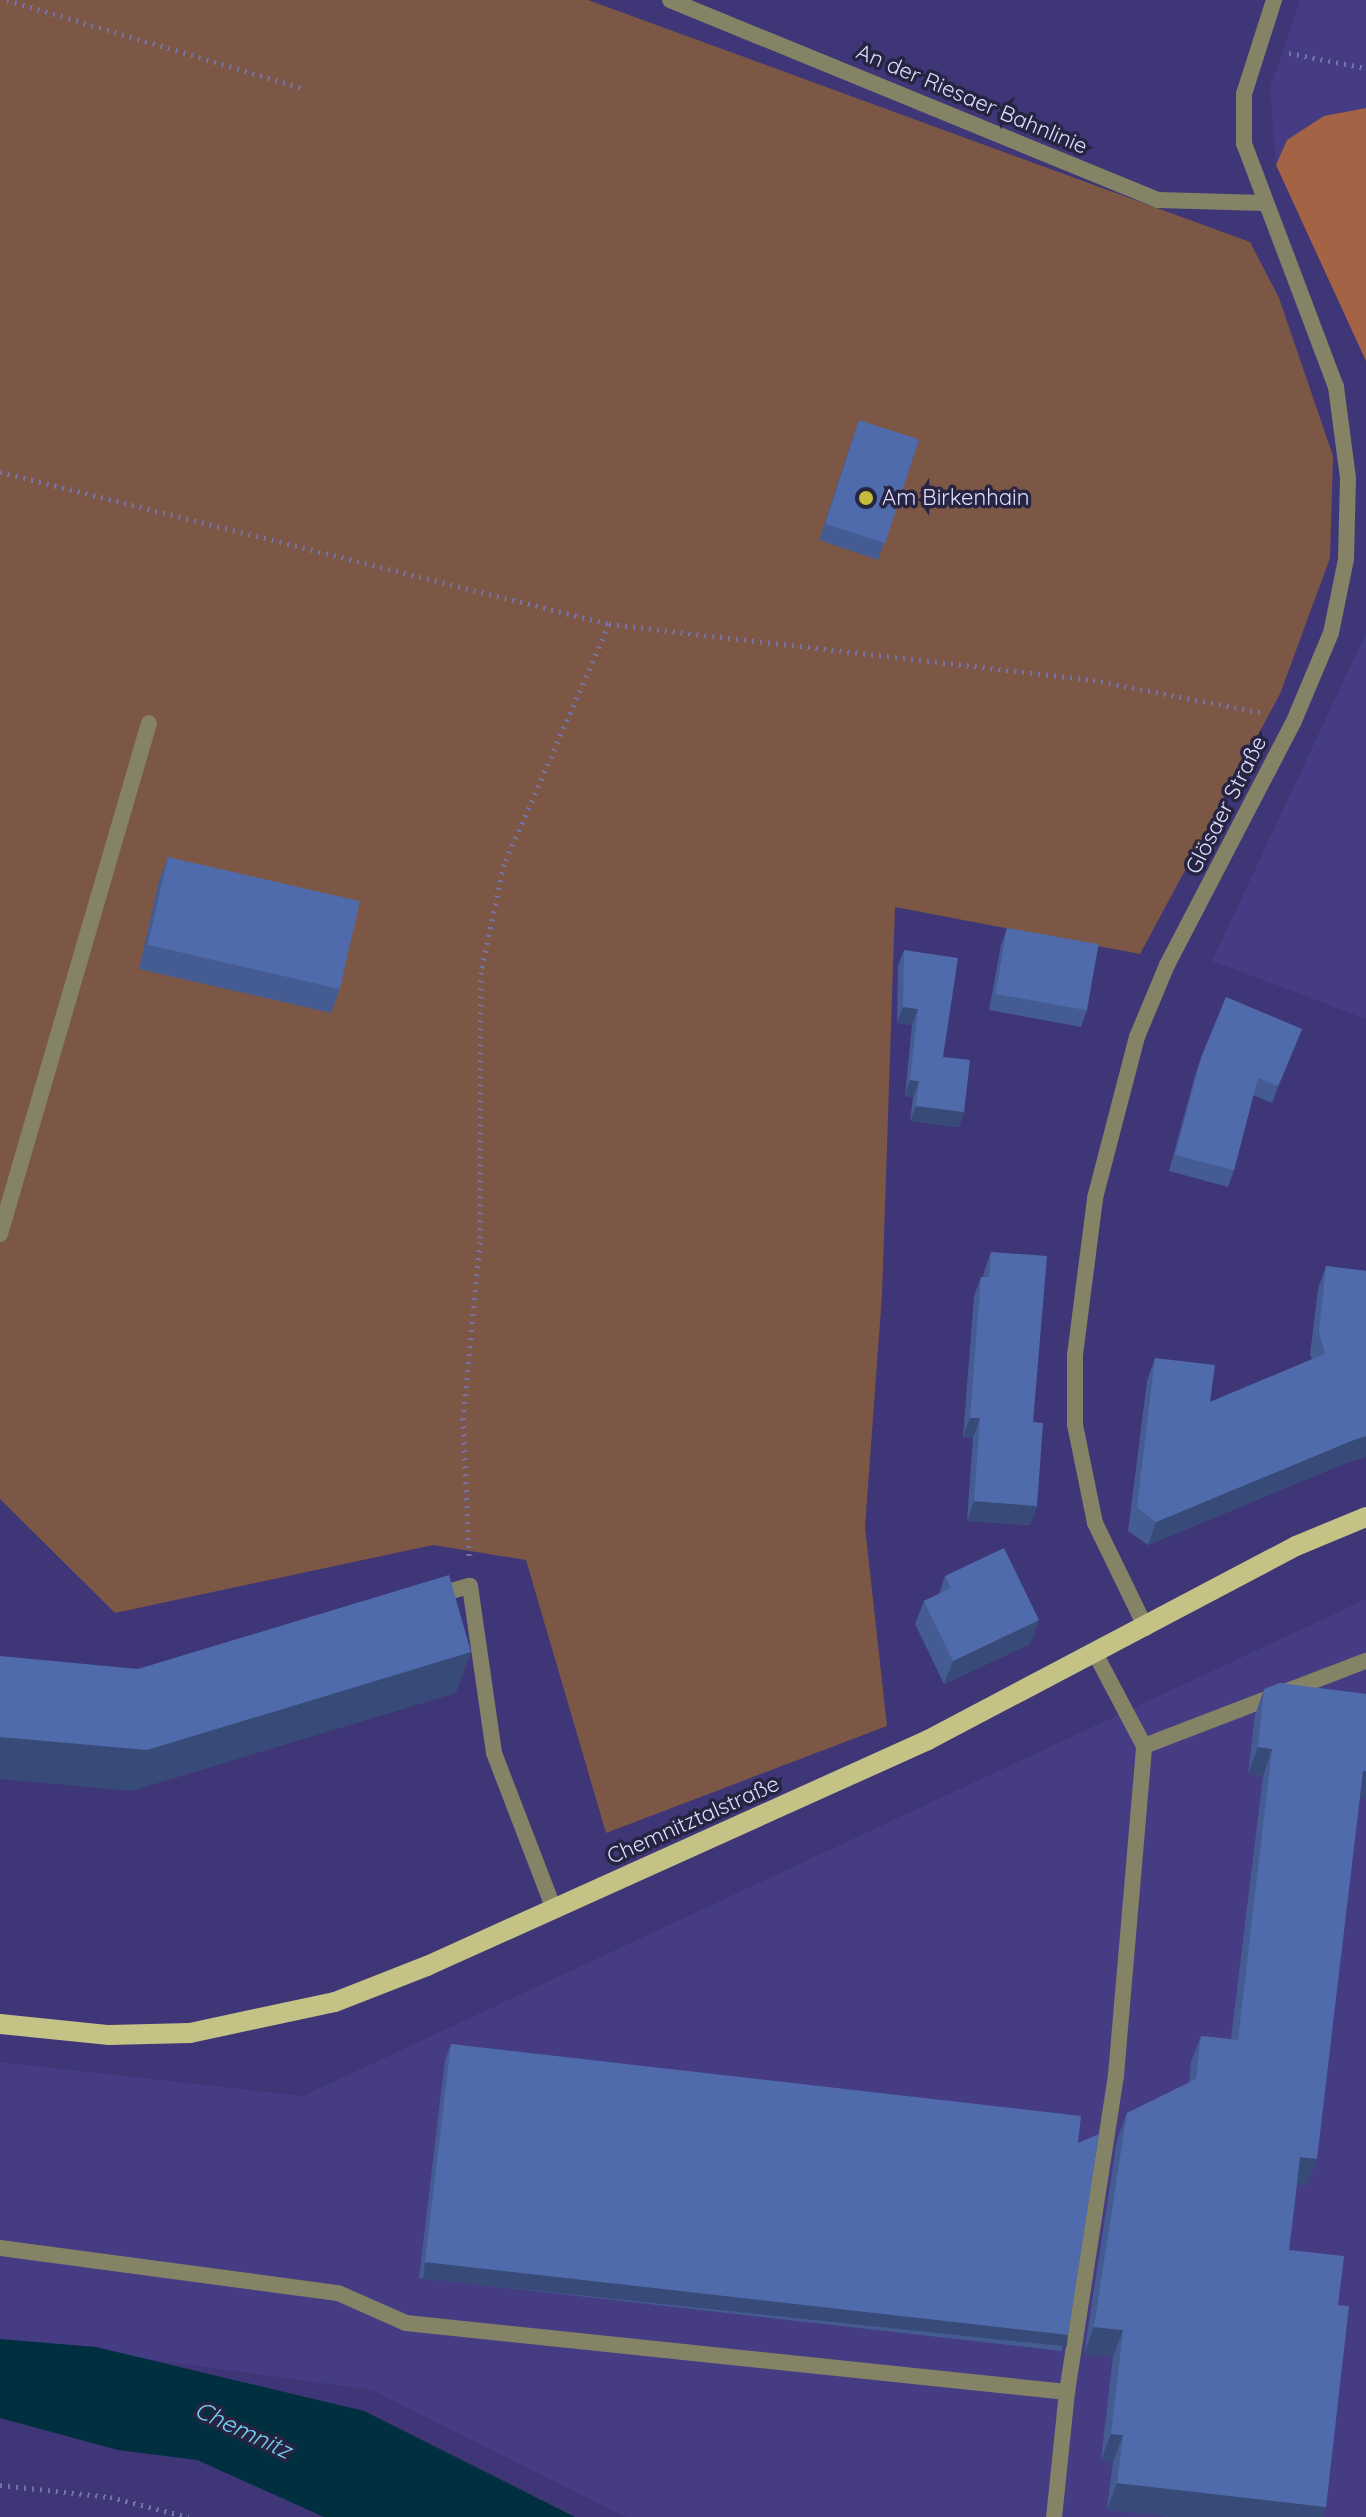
<!DOCTYPE html>
<meta charset="utf-8">
<style>
body{margin:0}
#map{position:relative;width:1366px;height:2517px;overflow:hidden;background:#3e3676;font-family:Quicksand,sans-serif}
div>[style]{position:absolute}
[style*='--x']{left:calc(var(--x)*1px);top:calc(var(--y)*1px);width:calc(var(--w)*1px);rotate:calc(var(--a)*1deg)}
.built>*{inset:0;background:#453c84}
.green>*{inset:0;background:#7d5746}
.forest>*{inset:0;background:#a46344}
.water>*{inset:0;background:#003040}
.path>*{height:5px;margin-top:-2.5px;transform-origin:0;background:repeating-linear-gradient(90deg,#7772a6 0 2px,transparent 0 8px)}
.lane>*{height:16px;margin:-8px;padding:0 8px;transform-origin:8px;border-radius:8px;background:#848365}
.street>*{height:16px;margin:-8px;padding:0 8px;transform-origin:8px;border-radius:8px;background:#848365}
.primary>*{height:20px;margin:-10px;padding:0 10px;transform-origin:10px;border-radius:10px;background:#c5c285}
.wall>*{inset:0;background:#455c93}
.shaded-wall>*{inset:0;background:#384b78;transform-origin:0 0}
.building>*{inset:0;background:#506bab;transform-origin:0 0}
.dots>*{width:22px;height:22px;translate:-50% -50%;box-sizing:border-box;border:4px solid #262441;border-radius:50%}
span{translate:-50% -50%;white-space:nowrap;text-align:center;line-height:1.15;-webkit-text-stroke:7px #262441;paint-order:stroke}
.street-label{font-size:22px;color:#ddddfc}
.poi-label{font-size:22px;color:#ddddfc}
.left{translate:0 -50%;text-align:left}
.water-label{font-size:24px;color:#77d2f5;font-style:italic}
</style>
<div id="map">
<div class="built">
<i style="clip-path:polygon(1300px 0,1366px 0,1366px 108px,1324px 116px,1287px 140px,1276px 165px,1270px 88px)"></i>
<i style="clip-path:polygon(1366px 633px,1366px 1019px,1212px 961px)"></i>
<i style="clip-path:polygon(1366px 1599px,1366px 2517px,626px 2517px,372px 2390px,0 2339px,0 2062px,303px 2096px)"></i>
</div>
<div class="green">
<i style="clip-path:polygon(0 0,588px 0,1250px 242px,1279px 298px,1333px 456px,1330px 558px,1280px 694px,1140px 954px,895px 907px,882px 1295px,865px 1527px,887px 1726px,606px 1833px,526px 1560px,433px 1545px,115px 1613px,0 1499px)"></i>
</div>
<div class="forest">
<i style="clip-path:polygon(1366px 108px,1366px 361px,1276px 165px,1287px 140px,1324px 116px)"></i>
</div>
<div class="water">
<i style="clip-path:polygon(0 2339px,96px 2347px,364px 2411px,575px 2517px,324px 2517px,197px 2460px,118px 2450px,0 2418px)"></i>
</div>
<div class="path">
<i style="--x:7;--y:0;--w:308;--a:16.6"></i>
<i style="--x:1289;--y:53;--w:78;--a:11"></i>
<i style="--x:0;--y:472;--w:628;--a:14.01"></i>
<i style="--x:609;--y:624;--w:262;--a:113.6"></i>
<i style="--x:504;--y:864;--w:110;--a:102"></i>
<i style="--x:481;--y:972;--w:270;--a:90.2"></i>
<i style="--x:480;--y:1242;--w:177;--a:95.5"></i>
<i style="--x:463;--y:1418;--w:140;--a:87.5"></i>
<i style="--x:609;--y:624;--w:487;--a:6.6"></i>
<i style="--x:1093;--y:680;--w:175;--a:10.9"></i>
<i style="--x:0;--y:2485;--w:111;--a:6.2"></i>
<i style="--x:110;--y:2497;--w:81;--a:14.4"></i>
</div>
<div class="lane">
<i style="--x:670;--y:0;--w:527;--a:22.29"></i>
<i style="--x:1158;--y:200;--w:106;--a:1.6"></i>
<i style="--x:0;--y:1234;--w:532;--a:-73.74"></i>
<i style="--x:434;--y:1596;--w:37;--a:-16"></i>
<i style="--x:470;--y:1586;--w:169;--a:81.8"></i>
<i style="--x:494;--y:1753;--w:167;--a:69"></i>
<i style="--x:1144;--y:1746;--w:238;--a:-21"></i>
<i style="--x:0;--y:2248;--w:341;--a:7.6"></i>
<i style="--x:338;--y:2293;--w:74;--a:23.8"></i>
<i style="--x:406;--y:2323;--w:665;--a:5.96"></i>
<i style="--x:1067;--y:2392;--w:126;--a:95.9"></i>
<i style="--x:1067;--y:2392;--w:321;--a:-81.2"></i>
<i style="--x:1116;--y:2075;--w:330;--a:-85.1"></i>
<i style="--x:1144;--y:1746;--w:103;--a:-117.8"></i>
</div>
<div class="street">
<i style="--x:1146;--y:1628;--w:117;--a:-115.9"></i>
<i style="--x:1095;--y:1523;--w:100;--a:-101.5"></i>
<i style="--x:1075;--y:1425;--w:70;--a:-90"></i>
<i style="--x:1075;--y:1355;--w:158;--a:-82.7"></i>
<i style="--x:1095;--y:1198;--w:166;--a:-75.4"></i>
<i style="--x:1137;--y:1037;--w:78;--a:-67.4"></i>
<i style="--x:1167;--y:965;--w:275;--a:-62.5"></i>
<i style="--x:1294;--y:721;--w:95;--a:-67.2"></i>
<i style="--x:1331;--y:633;--w:76;--a:-78.5"></i>
<i style="--x:1346;--y:559;--w:81;--a:-88.6"></i>
<i style="--x:1348;--y:478;--w:92;--a:-97.5"></i>
<i style="--x:1336;--y:387;--w:260;--a:-110.7"></i>
<i style="--x:1244;--y:144;--w:50;--a:-90"></i>
<i style="--x:1244;--y:94;--w:99;--a:-72.3"></i>
</div>
<div class="primary">
<i style="--x:0;--y:2024;--w:110;--a:5.8"></i>
<i style="--x:109;--y:2035;--w:81;--a:-1.4"></i>
<i style="--x:190;--y:2033;--w:148;--a:-12.1"></i>
<i style="--x:335;--y:2002;--w:99;--a:-21.4"></i>
<i style="--x:427;--y:1966;--w:550;--a:-24.28"></i>
<i style="--x:928;--y:1740;--w:416;--a:-27.8"></i>
<i style="--x:1296;--y:1546;--w:76;--a:-22.5"></i>
</div>
<div class="wall">
<i style="clip-path:polygon(853px 437px,919px 440px,878px 560px,819px 540px)"></i>
<i style="clip-path:polygon(168px 857px,340px 989px,331px 1013px,139px 969px,159px 881px)"></i>
<i style="clip-path:polygon(1007px 928px,1087px 1010px,1081px 1027px,989px 1010px,1001px 945px)"></i>
<i style="clip-path:polygon(904px 950px,943px 1057px,964px 1112px,959px 1127px,910px 1121px,913px 1097px,905px 1096px,912px 1025px,897px 1023px,898px 965px)"></i>
<i style="clip-path:polygon(1302px 1029px,1272px 1103px,1253px 1095px,1234px 1170px,1228px 1187px,1169px 1171px,1196px 1072px,1202px 1055px)"></i>
<i style="clip-path:polygon(991px 1252px,1033px 1422px,1037px 1506px,1030px 1525px,967px 1521px,973px 1438px,963px 1437px,974px 1296px,981px 1277px,983px 1277px,984px 1272px)"></i>
<i style="clip-path:polygon(1326px 1266px,1366px 1271px,1366px 1457px,1343px 1464px,1148px 1545px,1128px 1531px,1147px 1381px,1155px 1358px,1210px 1402px,1312px 1359px,1310px 1355px,1318px 1289px)"></i>
<i style="clip-path:polygon(945px 1576px,1039px 1620px,1030px 1644px,944px 1684px,915px 1624px,924px 1601px,939px 1594px)"></i>
<i style="clip-path:polygon(1264px 1689px,1360px 1798px,1307px 2185px,1297px 2184px,1289px 2250px,1338px 2305px,1323px 2517px,1172px 2517px,1107px 2509px,1113px 2462px,1101px 2460px,1113px 2357px,1084px 2354px,1117px 2140px,1127px 2113px,1189px 2083px,1191px 2062px,1201px 2036px,1231px 2039px,1263px 1776px,1248px 1774px,1255px 1715px)"></i>
<i style="clip-path:polygon(451px 2044px,1078px 2143px,1062px 2351px,419px 2278px,445px 2060px)"></i>
</div>
<div class="shaded-wall">
<i style="clip-path:polygon(903px 1007px,918px 1009px,912px 1025px,897px 1023px)"></i>
<i style="clip-path:polygon(1302px 1029px,1296px 1046px,1272px 1103px,1278px 1086px)"></i>
<i style="clip-path:polygon(910px 1080px,919px 1081px,913px 1097px,905px 1096px)"></i>
<i style="clip-path:polygon(916px 1106px,964px 1112px,959px 1127px,910px 1121px)"></i>
<i style="clip-path:polygon(970px 1418px,980px 1418px,973px 1438px,963px 1437px)"></i>
<i style="clip-path:polygon(1366px 1436px,1366px 1457px,1343px 1464px,1148px 1545px,1156px 1522px,1351px 1441px)"></i>
<i style="clip-path:polygon(974px 1501px,1037px 1506px,1030px 1525px,967px 1521px)"></i>
<i style="clip-path:polygon(1039px 1620px,1030px 1644px,944px 1684px,953px 1661px)"></i>
<i style="clip-path:polygon(471px 1652px,456px 1693px,132px 1791px,0 1779px,0 1737px)"></i>
<i style="clip-path:polygon(1258px 1747px,1272px 1749px,1263px 1776px,1248px 1774px)"></i>
<i style="clip-path:polygon(1363px 1771px,1366px 1771px,1366px 1799px,1354px 1798px)"></i>
<i style="clip-path:polygon(1300px 2157px,1317px 2159px,1307px 2185px,1291px 2184px)"></i>
<i style="left:425px;top:2262px;width:647px;height:17px;rotate:6deg"></i>
<i style="clip-path:polygon(1094px 2327px,1123px 2330px,1113px 2357px,1084px 2354px)"></i>
<i style="clip-path:polygon(1111px 2434px,1123px 2435px,1113px 2462px,1101px 2460px)"></i>
<i style="clip-path:polygon(1117px 2483px,1326px 2507px,1323px 2517px,1172px 2517px,1107px 2509px)"></i>
</div>
<div class="building">
<i style="left:859px;top:420px;width:63px;height:109px;rotate:18deg"></i>
<i style="left:168px;top:857px;width:197px;height:90px;rotate:13deg"></i>
<i style="left:1007px;top:928px;width:93px;height:67px;rotate:10deg"></i>
<i style="clip-path:polygon(904px 950px,958px 958px,943px 1057px,970px 1060px,964px 1112px,916px 1106px,919px 1081px,910px 1080px,918px 1009px,903px 1007px)"></i>
<i style="clip-path:polygon(1226px 997px,1302px 1029px,1278px 1086px,1258px 1078px,1234px 1170px,1175px 1155px,1202px 1055px)"></i>
<i style="clip-path:polygon(991px 1252px,1047px 1256px,1033px 1422px,1043px 1423px,1037px 1506px,974px 1501px,980px 1418px,970px 1418px,981px 1277px,989px 1277px)"></i>
<i style="clip-path:polygon(1326px 1266px,1366px 1271px,1366px 1436px,1351px 1441px,1156px 1522px,1137px 1507px,1155px 1358px,1215px 1365px,1210px 1402px,1325px 1354px,1319px 1332px)"></i>
<i style="clip-path:polygon(1004px 1548px,1039px 1620px,953px 1661px,924px 1601px,951px 1588px,945px 1576px)"></i>
<i style="clip-path:polygon(449px 1575px,471px 1652px,147px 1750px,0 1737px,0 1656px,138px 1669px)"></i>
<i style="clip-path:polygon(1280px 1683px,1366px 1694px,1366px 1771px,1363px 1771px,1317px 2159px,1300px 2157px,1289px 2250px,1344px 2256px,1338px 2305px,1349px 2306px,1326px 2507px,1117px 2483px,1123px 2435px,1111px 2434px,1123px 2330px,1094px 2327px,1127px 2113px,1196px 2079px,1201px 2036px,1238px 2040px,1272px 1749px,1258px 1747px,1264px 1689px)"></i>
<i style="clip-path:polygon(451px 2044px,1081px 2116px,1078px 2143px,1099px 2134px,1068px 2335px,425px 2262px)"></i>
</div>
<div class="dots">
<i style="left:866px;top:498px;background:#c5bc3d"></i>
</div>
<div class="street-label">
<span style="left:972px;top:99px;rotate:23deg">An der Riesaer Bahnlinie</span>
<span style="left:1226px;top:805px;rotate:-63deg">Glösaer Straße</span>
<span style="left:693px;top:1820px;rotate:-24deg">Chemnitztalstraße</span>
</div>
<div class="poi-label">
<span class="left" style="left:882px;top:498px">Am Birkenhain</span>
</div>
<div class="water-label">
<span style="left:243px;top:2430px;rotate:25deg">Chemnitz</span>
</div>
</div>
